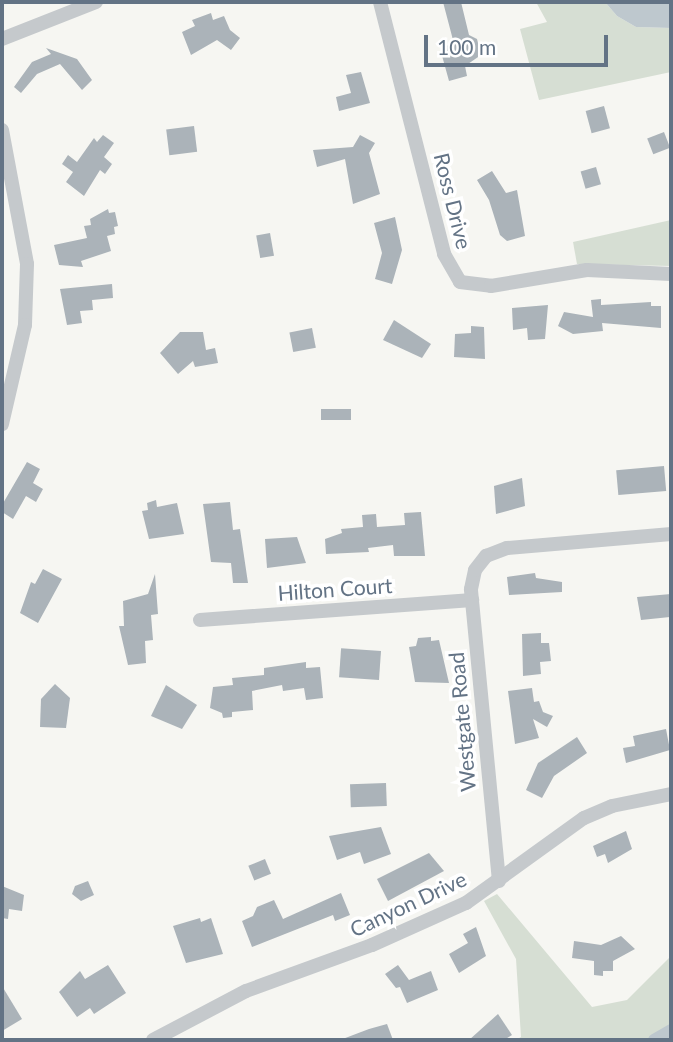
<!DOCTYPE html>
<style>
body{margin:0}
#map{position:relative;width:673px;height:1042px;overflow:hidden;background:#f6f6f2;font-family:Lato,sans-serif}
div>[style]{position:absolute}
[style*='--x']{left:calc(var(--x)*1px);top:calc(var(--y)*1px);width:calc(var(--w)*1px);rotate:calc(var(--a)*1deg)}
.green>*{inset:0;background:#d6ded3}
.water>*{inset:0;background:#bec8ce}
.canal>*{height:12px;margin:-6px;padding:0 6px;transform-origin:6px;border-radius:6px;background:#bec8ce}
.building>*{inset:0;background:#abb3b9;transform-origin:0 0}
.minor>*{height:14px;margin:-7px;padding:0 7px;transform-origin:7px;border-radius:7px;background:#c5c9cc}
span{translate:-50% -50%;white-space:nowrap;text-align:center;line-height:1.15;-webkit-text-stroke:7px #fff;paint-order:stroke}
.street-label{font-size:21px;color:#637385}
.frame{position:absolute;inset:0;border:4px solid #637385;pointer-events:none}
.scale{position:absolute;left:424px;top:35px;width:184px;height:32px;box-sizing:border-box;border:4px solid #637385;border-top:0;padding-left:9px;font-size:21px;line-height:24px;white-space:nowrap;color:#637385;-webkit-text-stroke:5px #fff;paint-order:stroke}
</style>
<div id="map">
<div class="green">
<i style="clip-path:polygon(536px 2px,605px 2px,617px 16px,636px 27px,671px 28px,671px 72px,539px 100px,520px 29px,547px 22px)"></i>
<i style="clip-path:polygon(671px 220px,671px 266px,577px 264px,573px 242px)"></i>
<i style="clip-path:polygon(497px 894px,592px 1007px,627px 1000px,671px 956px,671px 1040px,516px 1040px,521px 1037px,516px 959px,484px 901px)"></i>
</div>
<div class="water">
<i style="clip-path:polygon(605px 2px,671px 2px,671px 28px,636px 27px,617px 16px)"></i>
</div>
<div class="canal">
<i style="--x:654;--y:1040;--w:20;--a:-30"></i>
</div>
<div class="building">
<i style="clip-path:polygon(443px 2px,461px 2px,469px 35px,477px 39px,481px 55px,465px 66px,467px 76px,449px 81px,441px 52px,453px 40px)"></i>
<i style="clip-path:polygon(211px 13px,213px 20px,224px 16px,230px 30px,240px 38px,231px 50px,217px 40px,191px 55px,182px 32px,195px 26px,192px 20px)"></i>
<i style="clip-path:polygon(46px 48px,77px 59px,92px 80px,82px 90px,60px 64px,37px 74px,21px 93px,14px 87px,32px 62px,51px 54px)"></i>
<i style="clip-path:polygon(361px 72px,370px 103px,339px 111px,336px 97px,351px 93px,346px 75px)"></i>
<i style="left:604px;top:106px;width:23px;height:19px;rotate:75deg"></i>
<i style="left:194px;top:126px;width:26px;height:28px;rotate:83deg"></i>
<i style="left:664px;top:132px;width:17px;height:18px;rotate:69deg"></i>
<i style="clip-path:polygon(103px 135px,114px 143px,104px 157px,112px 164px,105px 174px,100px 170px,84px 196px,66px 182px,73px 172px,62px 164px,68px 155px,77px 162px,94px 138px,97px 142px)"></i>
<i style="clip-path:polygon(360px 135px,375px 143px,369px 153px,380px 194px,353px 204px,345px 159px,317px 167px,313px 150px,353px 147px)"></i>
<i style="left:596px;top:167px;width:18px;height:16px;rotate:74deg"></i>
<i style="clip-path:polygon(492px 171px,506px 193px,517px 190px,525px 236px,507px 241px,500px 235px,489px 200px,477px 180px)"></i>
<i style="clip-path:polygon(108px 209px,109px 213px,115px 212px,118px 226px,114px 227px,115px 234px,107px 236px,111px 251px,81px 261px,83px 267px,59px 265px,54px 245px,87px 238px,84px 226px,91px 225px,90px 219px)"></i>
<i style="clip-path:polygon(395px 217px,402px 250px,392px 284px,375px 279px,382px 253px,374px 223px)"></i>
<i style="left:270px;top:233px;width:23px;height:14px;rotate:80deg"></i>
<i style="clip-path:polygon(112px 284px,113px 298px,92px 300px,93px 310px,80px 311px,82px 323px,67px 325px,60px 289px)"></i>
<i style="clip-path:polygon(601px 299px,601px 305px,651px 302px,651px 306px,661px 306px,661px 328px,602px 323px,603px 331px,573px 334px,558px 326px,564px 312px,593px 317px,591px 300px)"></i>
<i style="clip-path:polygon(548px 305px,545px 339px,528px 340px,527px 328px,513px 330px,512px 308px)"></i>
<i style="clip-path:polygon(394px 320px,431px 344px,422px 358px,383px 340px)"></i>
<i style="clip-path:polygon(471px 326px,484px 327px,485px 359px,454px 357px,455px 334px,471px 333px)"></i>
<i style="left:312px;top:328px;width:20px;height:23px;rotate:79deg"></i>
<i style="clip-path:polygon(180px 332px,203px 332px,206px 350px,215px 348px,218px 363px,195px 367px,193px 361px,178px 374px,160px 353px)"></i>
<i style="left:321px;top:409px;width:30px;height:11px"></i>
<i style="clip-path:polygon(27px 462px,40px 469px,33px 483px,43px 489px,36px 502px,26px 496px,13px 519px,2px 512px,2px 505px)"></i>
<i style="left:664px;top:466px;width:25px;height:48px;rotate:85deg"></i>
<i style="clip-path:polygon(522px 478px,525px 506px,496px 514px,494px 486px)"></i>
<i style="clip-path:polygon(156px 500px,157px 507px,177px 503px,184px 534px,149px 539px,142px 511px,148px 510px,147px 503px)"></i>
<i style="clip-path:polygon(230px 502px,233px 530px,240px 529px,248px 583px,233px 583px,231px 563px,211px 562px,203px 504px)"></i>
<i style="clip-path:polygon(421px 512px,425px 556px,394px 556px,393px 545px,368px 548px,369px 552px,326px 554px,325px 539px,342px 533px,341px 529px,363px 527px,362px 515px,376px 514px,377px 527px,405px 525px,404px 513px)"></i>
<i style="clip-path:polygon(297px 537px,306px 563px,267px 568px,265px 539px)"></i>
<i style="clip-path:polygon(43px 569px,62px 579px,38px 623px,20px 613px,31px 582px,35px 584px)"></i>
<i style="clip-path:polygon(535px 573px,536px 578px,562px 582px,562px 592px,509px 595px,507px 577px)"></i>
<i style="clip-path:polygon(155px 574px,158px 614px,151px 615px,153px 640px,145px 641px,146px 663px,128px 665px,119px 626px,124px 626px,123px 601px,148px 594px)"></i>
<i style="clip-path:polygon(671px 594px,670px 617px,641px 620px,637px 597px)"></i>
<i style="clip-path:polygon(541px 633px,541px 643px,549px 643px,551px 661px,540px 662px,541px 674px,523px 676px,522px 634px)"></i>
<i style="clip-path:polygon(431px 637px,431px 641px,439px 640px,449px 683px,415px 682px,409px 647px,416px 646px,418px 638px)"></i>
<i style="left:381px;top:651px;width:29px;height:40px;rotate:94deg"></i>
<i style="clip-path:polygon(306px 662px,306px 668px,320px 667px,323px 698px,306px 700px,304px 688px,283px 691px,282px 685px,252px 691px,253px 710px,232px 712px,232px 717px,223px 718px,222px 713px,210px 708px,213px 687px,233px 685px,232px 678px,264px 675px,264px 668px)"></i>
<i style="clip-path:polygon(55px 684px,70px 698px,66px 728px,40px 727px,41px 699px)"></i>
<i style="clip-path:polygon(166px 685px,197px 705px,182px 729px,151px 716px)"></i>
<i style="clip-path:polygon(532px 688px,534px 702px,539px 701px,543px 712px,553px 716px,547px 727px,533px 719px,539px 738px,515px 744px,508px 691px)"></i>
<i style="clip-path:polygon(666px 729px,670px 750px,626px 763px,623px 748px,635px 746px,633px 736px)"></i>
<i style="clip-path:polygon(577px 737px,587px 753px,554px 776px,542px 798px,526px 790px,538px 763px)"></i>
<i style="left:386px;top:783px;width:23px;height:36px;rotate:88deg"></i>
<i style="clip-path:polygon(381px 827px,391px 854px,364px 864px,360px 852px,337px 860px,329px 836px)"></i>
<i style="clip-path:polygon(626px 831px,632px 849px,608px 863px,605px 854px,597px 857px,593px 846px)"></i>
<i style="clip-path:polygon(429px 853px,444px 871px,388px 901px,377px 879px)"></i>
<i style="left:265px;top:859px;width:16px;height:18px;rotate:68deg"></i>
<i style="clip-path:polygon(88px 881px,94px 895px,81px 901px,72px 894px,75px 886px)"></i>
<i style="clip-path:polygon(2px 886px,24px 895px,22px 911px,9px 909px,8px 919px,2px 918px)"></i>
<i style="clip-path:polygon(341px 893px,350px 915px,335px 921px,333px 915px,252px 947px,242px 921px,253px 916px,257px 907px,274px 900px,283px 919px)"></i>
<i style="clip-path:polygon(200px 918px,201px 922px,211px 918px,223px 954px,186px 963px,173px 926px)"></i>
<i style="clip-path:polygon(476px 927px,486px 956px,459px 973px,449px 954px,468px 943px,463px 934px)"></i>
<i style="clip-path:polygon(621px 936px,635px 949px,613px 961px,613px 971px,603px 971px,603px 976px,594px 975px,594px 961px,572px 958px,574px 941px,601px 945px)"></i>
<i style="clip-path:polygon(108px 965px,126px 993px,94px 1014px,90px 1008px,77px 1017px,59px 992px,80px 971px,85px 979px)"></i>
<i style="clip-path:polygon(398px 965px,409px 980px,431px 971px,438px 990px,407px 1003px,400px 987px,396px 988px,385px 974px)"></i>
<i style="clip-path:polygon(2px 986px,22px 1019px,2px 1031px)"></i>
<i style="clip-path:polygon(498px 1014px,512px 1035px,504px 1040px,469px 1040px)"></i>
<i style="clip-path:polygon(387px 1024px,393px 1040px,340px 1040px,369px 1029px)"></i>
</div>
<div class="minor">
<i style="--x:380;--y:2;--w:260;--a:75.7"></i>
<i style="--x:444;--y:254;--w:32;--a:60"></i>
<i style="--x:460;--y:282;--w:31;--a:7"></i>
<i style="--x:491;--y:286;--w:97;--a:-9.5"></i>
<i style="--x:587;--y:270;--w:84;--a:2.7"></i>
<i style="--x:2;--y:39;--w:101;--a:-21.5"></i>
<i style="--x:2;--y:130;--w:136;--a:79.4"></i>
<i style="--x:27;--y:264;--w:61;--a:91.9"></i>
<i style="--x:25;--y:325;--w:102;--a:103.1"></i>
<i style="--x:200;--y:620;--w:273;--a:-4.2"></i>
<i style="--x:499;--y:881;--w:293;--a:-95.5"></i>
<i style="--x:471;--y:589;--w:19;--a:-78"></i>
<i style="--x:475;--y:570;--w:18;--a:-52"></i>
<i style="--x:486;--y:556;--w:22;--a:-21"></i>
<i style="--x:507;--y:548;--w:165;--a:-4.9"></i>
<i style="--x:153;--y:1040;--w:105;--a:-27.8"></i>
<i style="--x:246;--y:991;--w:134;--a:-20.1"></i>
<i style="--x:372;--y:945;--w:103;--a:-24.1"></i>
<i style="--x:466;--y:903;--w:145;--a:-35.8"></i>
<i style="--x:584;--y:818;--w:30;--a:-23"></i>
<i style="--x:612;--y:806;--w:60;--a:-11.5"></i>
</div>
<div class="street-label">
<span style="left:453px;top:201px;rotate:76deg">Ross Drive</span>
<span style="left:335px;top:589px;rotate:-4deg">Hilton Court</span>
<span style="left:462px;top:722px;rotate:-95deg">Westgate Road</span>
<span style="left:408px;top:904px;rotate:-25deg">Canyon Drive</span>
</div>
<div class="frame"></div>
<div class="scale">100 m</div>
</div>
